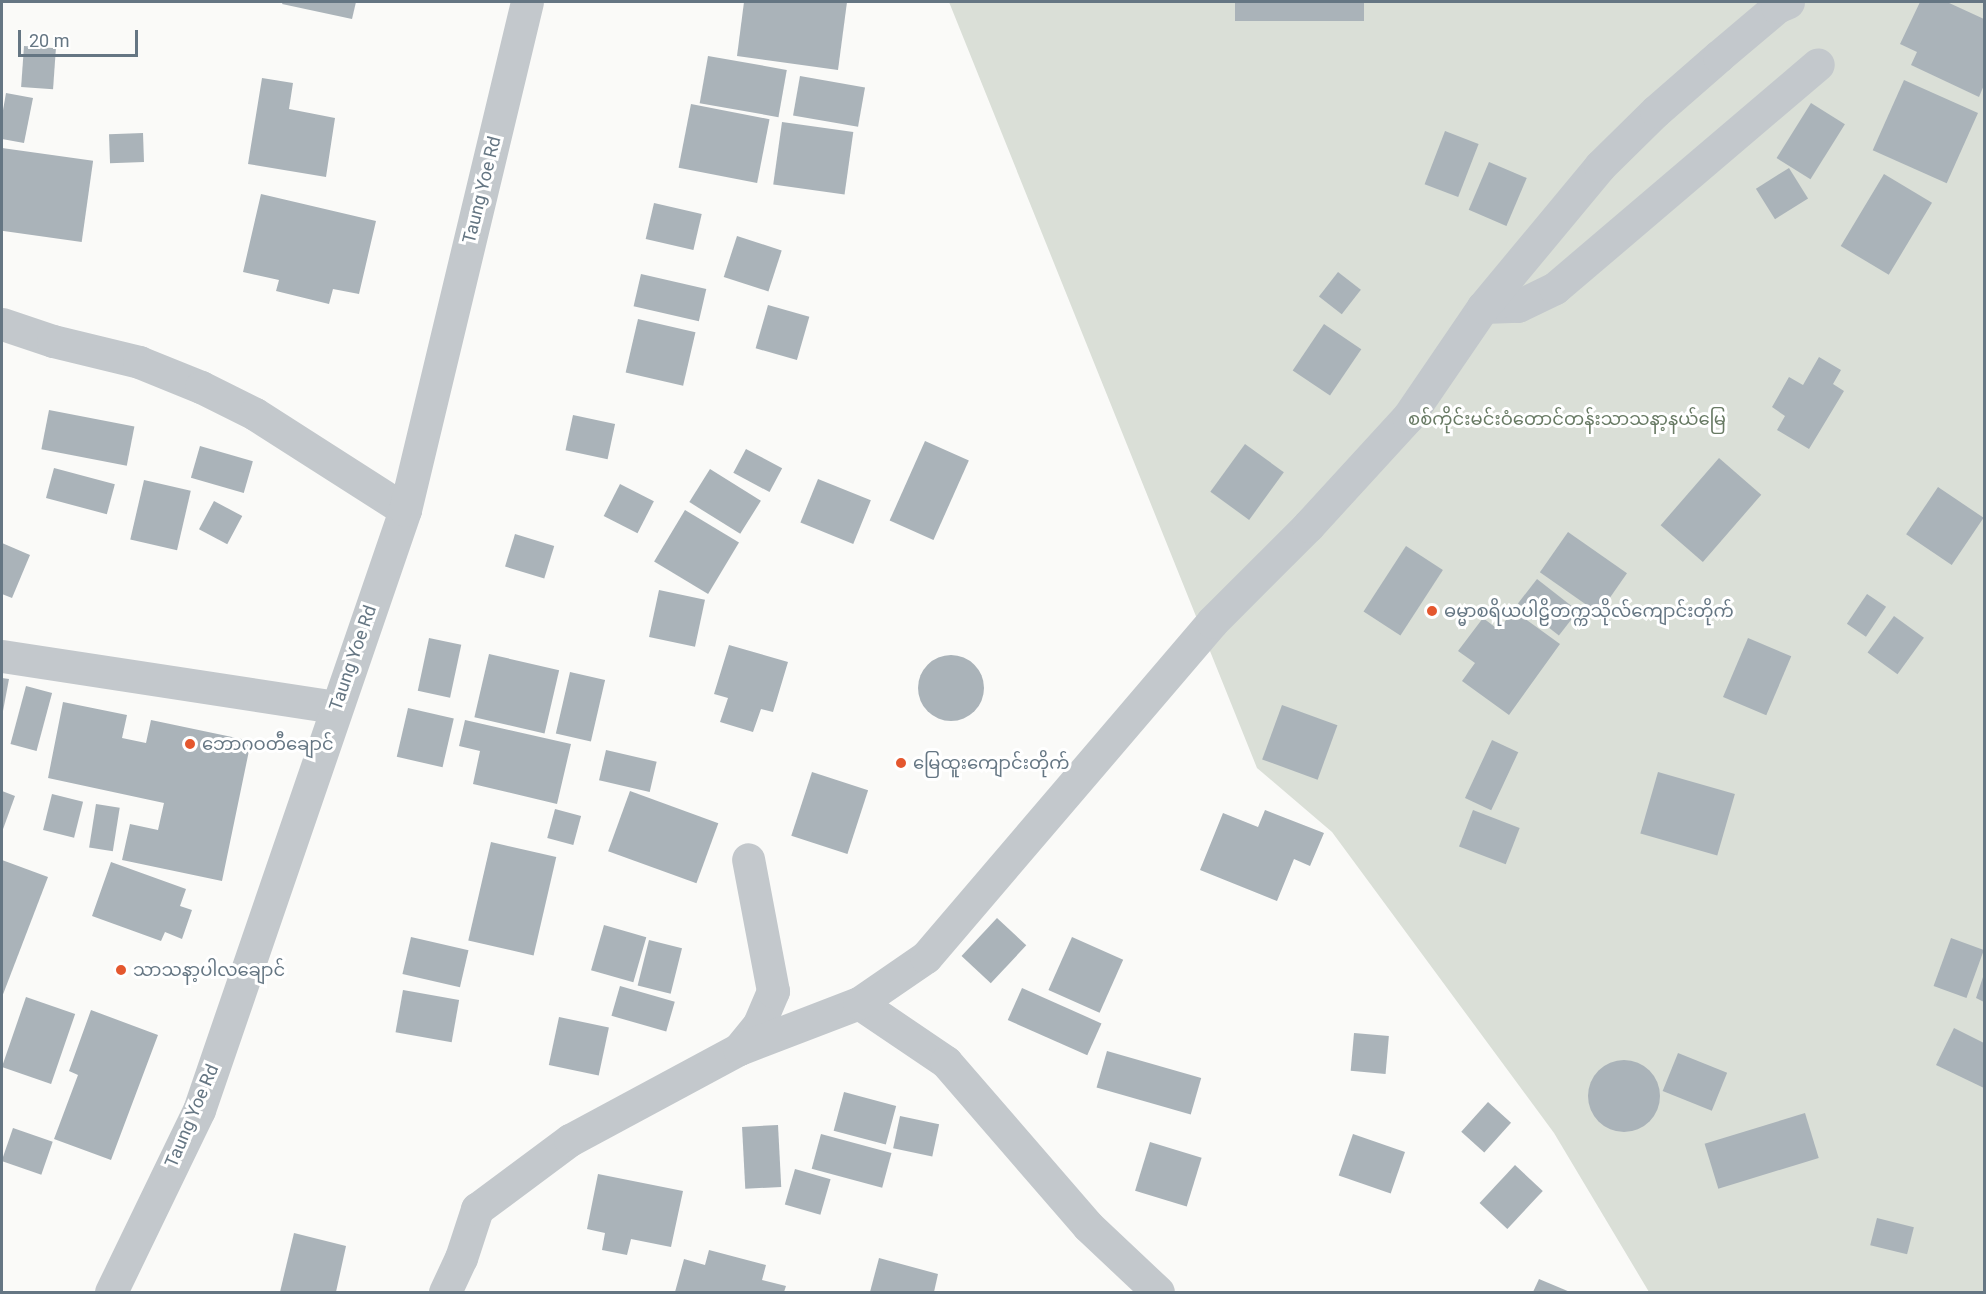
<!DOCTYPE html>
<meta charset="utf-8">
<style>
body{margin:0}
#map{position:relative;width:1986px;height:1294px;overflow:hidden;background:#fafaf8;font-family:Roboto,"Noto Sans Myanmar",sans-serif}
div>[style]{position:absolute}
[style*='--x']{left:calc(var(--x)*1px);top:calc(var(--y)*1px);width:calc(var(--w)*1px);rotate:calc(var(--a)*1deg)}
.green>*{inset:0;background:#dadfd7}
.building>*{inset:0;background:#aab3b9;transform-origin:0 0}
.round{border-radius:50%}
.minor>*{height:33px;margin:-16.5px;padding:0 16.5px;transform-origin:16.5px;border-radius:16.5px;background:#c3c8cc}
.dots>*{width:16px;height:16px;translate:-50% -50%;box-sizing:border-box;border:3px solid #fff;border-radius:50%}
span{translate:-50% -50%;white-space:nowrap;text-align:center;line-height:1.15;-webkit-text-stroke:6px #fff;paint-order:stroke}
.street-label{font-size:18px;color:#657683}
.park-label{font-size:18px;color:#687a64}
.poi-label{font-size:18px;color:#657683}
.left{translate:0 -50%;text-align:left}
.frame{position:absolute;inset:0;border:3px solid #657683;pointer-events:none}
.scale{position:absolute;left:18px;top:30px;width:120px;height:27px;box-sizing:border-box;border:3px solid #657683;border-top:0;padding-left:8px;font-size:18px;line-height:21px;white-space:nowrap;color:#657683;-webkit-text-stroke:4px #fff;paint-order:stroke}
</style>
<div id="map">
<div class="green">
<i style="clip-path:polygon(949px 2px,1984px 2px,1984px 1292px,1649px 1292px,1554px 1133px,1332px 832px,1257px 768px)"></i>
</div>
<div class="building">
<i style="clip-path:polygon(283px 2px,356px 2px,352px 19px,282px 4px)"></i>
<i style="clip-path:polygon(744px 2px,847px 2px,838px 70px,737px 56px)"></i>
<i style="left:1235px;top:2px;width:129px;height:19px"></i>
<i style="clip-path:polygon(1920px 2px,1947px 2px,1984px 19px,1984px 85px,1979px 97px,1911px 65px,1917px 52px,1900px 44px)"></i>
<i style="left:24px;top:46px;width:32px;height:41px;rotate:4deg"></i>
<i style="left:708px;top:56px;width:80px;height:48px;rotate:10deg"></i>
<i style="left:800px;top:76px;width:66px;height:40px;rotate:10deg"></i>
<i style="clip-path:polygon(262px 78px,293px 83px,289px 109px,335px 118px,326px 177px,248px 164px)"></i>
<i style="left:1904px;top:80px;width:81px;height:77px;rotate:24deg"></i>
<i style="clip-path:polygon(6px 93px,33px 98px,24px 143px,2px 139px,2px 116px)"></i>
<i style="left:1811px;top:103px;width:40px;height:65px;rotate:32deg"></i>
<i style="left:691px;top:104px;width:80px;height:65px;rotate:11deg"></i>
<i style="left:782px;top:122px;width:72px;height:63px;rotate:8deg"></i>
<i style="left:1445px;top:131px;width:36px;height:57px;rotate:21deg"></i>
<i style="left:143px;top:133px;width:29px;height:34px;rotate:88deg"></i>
<i style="left:2px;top:148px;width:92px;height:82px;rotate:8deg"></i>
<i style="left:1489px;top:162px;width:41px;height:52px;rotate:23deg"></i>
<i style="left:1789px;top:168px;width:36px;height:39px;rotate:58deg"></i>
<i style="left:1884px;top:174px;width:56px;height:84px;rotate:31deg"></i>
<i style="clip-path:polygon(261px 194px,376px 221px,359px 294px,333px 289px,329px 304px,276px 291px,279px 280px,243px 272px)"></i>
<i style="left:654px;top:203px;width:49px;height:37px;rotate:13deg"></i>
<i style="left:737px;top:236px;width:47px;height:43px;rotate:18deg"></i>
<i style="left:1338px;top:272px;width:29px;height:31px;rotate:38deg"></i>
<i style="left:641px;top:274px;width:67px;height:33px;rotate:13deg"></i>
<i style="left:768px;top:305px;width:43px;height:45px;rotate:16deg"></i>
<i style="left:638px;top:319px;width:59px;height:55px;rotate:13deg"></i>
<i style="left:1324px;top:324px;width:45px;height:56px;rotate:34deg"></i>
<i style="clip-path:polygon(1819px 357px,1841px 370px,1833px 384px,1844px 391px,1809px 449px,1777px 430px,1785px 416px,1772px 407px,1789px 377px,1803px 385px)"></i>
<i style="left:49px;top:410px;width:87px;height:40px;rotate:11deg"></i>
<i style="left:573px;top:415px;width:43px;height:36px;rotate:12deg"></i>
<i style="left:925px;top:441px;width:48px;height:87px;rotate:24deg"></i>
<i style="left:1245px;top:444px;width:48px;height:59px;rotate:36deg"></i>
<i style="left:200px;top:446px;width:55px;height:33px;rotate:16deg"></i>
<i style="left:746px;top:449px;width:41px;height:27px;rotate:28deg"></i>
<i style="left:1719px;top:458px;width:56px;height:89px;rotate:41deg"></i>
<i style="left:54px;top:468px;width:63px;height:31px;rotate:15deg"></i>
<i style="left:710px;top:469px;width:60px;height:39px;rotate:32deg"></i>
<i style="left:818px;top:479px;width:57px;height:47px;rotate:22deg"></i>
<i style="left:144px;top:480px;width:48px;height:61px;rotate:13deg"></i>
<i style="left:620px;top:484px;width:38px;height:36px;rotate:27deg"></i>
<i style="left:1938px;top:487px;width:55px;height:57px;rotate:34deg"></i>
<i style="left:214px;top:501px;width:32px;height:32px;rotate:28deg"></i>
<i style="left:685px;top:510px;width:63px;height:60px;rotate:31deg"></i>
<i style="left:1568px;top:532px;width:72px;height:49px;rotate:35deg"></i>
<i style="left:515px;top:534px;width:41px;height:34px;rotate:17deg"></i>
<i style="clip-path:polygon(2px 543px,30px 555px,12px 598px,2px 594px)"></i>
<i style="left:1406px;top:546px;width:44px;height:78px;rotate:33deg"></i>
<i style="left:1537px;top:579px;width:52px;height:31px;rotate:38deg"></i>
<i style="left:659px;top:590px;width:47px;height:48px;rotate:12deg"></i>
<i style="left:1867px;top:594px;width:23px;height:36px;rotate:34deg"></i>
<i style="clip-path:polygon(1513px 610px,1560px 644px,1509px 715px,1462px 681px,1475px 663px,1458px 651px,1483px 618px,1499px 630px)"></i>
<i style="left:1894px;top:616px;width:37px;height:45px;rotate:36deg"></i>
<i style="left:429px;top:638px;width:33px;height:54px;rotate:12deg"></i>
<i style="left:1748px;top:638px;width:47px;height:64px;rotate:23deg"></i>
<i style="clip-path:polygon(729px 645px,788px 662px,773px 712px,761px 709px,753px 732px,720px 722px,728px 698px,714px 694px)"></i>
<i style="left:489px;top:654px;width:72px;height:65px;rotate:13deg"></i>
<i class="round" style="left:918px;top:655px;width:66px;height:66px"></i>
<i style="left:570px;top:672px;width:36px;height:63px;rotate:13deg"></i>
<i style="clip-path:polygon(2px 678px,9px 679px,3px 711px,2px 710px)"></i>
<i style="left:26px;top:686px;width:27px;height:60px;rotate:15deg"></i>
<i style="clip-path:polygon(63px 702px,127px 715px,122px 738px,146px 743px,151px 720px,251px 741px,222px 881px,122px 860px,130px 824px,158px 830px,164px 803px,48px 778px)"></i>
<i style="left:1282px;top:705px;width:59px;height:58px;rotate:20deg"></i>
<i style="left:408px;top:708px;width:47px;height:50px;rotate:13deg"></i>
<i style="clip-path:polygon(465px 720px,571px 744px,557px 804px,473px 784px,480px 751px,459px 746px)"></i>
<i style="left:1492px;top:740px;width:29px;height:64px;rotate:25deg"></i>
<i style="left:606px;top:750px;width:52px;height:31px;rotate:13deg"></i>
<i style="left:812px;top:772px;width:59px;height:67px;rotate:18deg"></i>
<i style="left:1658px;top:772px;width:80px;height:64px;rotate:16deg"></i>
<i style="clip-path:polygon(2px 791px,15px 796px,2px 832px)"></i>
<i style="left:630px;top:791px;width:94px;height:64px;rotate:20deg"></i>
<i style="left:52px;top:794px;width:32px;height:37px;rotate:14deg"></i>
<i style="left:96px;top:804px;width:24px;height:44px;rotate:9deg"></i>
<i style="left:555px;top:809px;width:27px;height:30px;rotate:15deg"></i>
<i style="clip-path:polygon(1265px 810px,1324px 833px,1310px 866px,1294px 859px,1277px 901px,1200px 870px,1223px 813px,1258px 827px)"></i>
<i style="left:1473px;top:810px;width:50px;height:39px;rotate:21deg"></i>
<i style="left:491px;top:842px;width:67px;height:101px;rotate:13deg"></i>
<i style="clip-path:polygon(2px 860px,48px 877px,2px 997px)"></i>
<i style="clip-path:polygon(111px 862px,186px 889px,180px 906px,192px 910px,182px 939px,165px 932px,161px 941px,92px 916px)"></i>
<i style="left:997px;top:918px;width:40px;height:52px;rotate:43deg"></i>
<i style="left:604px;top:925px;width:44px;height:47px;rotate:16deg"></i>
<i style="left:411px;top:937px;width:59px;height:38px;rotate:13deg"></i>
<i style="left:1072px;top:937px;width:56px;height:58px;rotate:24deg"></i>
<i style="left:1951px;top:938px;width:35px;height:51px;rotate:20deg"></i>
<i style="left:649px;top:940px;width:34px;height:47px;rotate:14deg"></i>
<i style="clip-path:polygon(1984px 974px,1984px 1002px,1976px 998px)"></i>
<i style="left:620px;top:986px;width:57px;height:31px;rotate:16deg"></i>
<i style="left:1022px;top:988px;width:87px;height:35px;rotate:24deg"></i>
<i style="left:403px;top:990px;width:57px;height:43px;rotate:10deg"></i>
<i style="left:26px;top:997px;width:52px;height:74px;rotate:19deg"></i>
<i style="clip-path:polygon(91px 1010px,158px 1035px,111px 1160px,54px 1139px,78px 1075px,69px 1071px)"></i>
<i style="left:559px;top:1017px;width:51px;height:49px;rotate:12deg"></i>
<i style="clip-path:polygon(1954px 1028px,1984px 1043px,1984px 1088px,1936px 1065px)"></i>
<i style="left:1354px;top:1033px;width:35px;height:38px;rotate:5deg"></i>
<i style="left:1107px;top:1051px;width:98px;height:38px;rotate:16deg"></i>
<i style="left:1678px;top:1053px;width:53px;height:41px;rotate:22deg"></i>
<i class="round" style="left:1588px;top:1060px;width:72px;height:72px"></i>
<i style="left:844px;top:1092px;width:54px;height:40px;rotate:15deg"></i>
<i style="left:1488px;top:1102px;width:31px;height:40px;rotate:42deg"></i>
<i style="left:1805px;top:1113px;width:47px;height:105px;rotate:73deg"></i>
<i style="left:900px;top:1116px;width:40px;height:33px;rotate:12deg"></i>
<i style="left:778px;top:1125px;width:62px;height:36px;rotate:87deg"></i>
<i style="left:13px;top:1128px;width:42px;height:35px;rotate:19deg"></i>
<i style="left:821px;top:1134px;width:73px;height:36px;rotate:15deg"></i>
<i style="left:1353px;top:1134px;width:55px;height:44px;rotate:19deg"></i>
<i style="left:1150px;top:1142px;width:54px;height:51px;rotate:17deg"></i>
<i style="left:1515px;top:1165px;width:38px;height:52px;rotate:43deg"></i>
<i style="left:795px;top:1169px;width:37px;height:37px;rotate:16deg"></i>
<i style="clip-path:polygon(598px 1174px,683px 1191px,671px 1247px,631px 1239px,627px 1255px,602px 1250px,605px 1233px,587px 1229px)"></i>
<i style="left:1877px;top:1218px;width:38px;height:28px;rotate:14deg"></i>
<i style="clip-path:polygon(294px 1233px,346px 1246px,336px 1292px,280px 1292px)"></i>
<i style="clip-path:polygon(709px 1250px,766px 1265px,762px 1280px,786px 1286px,784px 1292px,675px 1292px,684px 1259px,705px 1265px)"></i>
<i style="clip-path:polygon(879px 1258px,938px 1274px,934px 1292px,870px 1292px)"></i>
<i style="clip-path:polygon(1539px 1279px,1570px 1292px,1533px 1292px)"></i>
</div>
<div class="minor">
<i style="--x:1483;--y:307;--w:35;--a:-2"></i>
<i style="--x:1518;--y:306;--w:41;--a:-25.9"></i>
<i style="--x:1555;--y:288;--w:345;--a:-40.4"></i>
<i style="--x:2;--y:324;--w:54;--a:18.4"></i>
<i style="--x:53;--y:341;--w:89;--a:13.7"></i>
<i style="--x:139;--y:362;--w:67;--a:22"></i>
<i style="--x:201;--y:387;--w:60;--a:26.6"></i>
<i style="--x:255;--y:414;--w:178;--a:32.6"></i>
<i style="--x:2;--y:656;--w:338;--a:8.7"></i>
<i style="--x:859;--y:1003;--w:105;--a:34.1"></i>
<i style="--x:946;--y:1062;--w:217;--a:49.1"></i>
<i style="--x:1088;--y:1226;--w:96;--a:43.3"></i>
<i style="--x:739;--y:1049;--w:32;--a:-51"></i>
<i style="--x:759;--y:1024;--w:36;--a:-67"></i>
<i style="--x:773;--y:991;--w:134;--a:-100.7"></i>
<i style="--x:111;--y:1292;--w:202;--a:-64.2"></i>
<i style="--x:199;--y:1110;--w:634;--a:-71.05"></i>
<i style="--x:405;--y:510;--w:522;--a:-76.5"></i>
<i style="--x:445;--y:1292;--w:38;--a:-65"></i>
<i style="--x:461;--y:1258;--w:52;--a:-71.9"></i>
<i style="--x:477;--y:1209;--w:116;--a:-36.6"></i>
<i style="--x:570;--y:1140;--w:192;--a:-28.3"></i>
<i style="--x:739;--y:1049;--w:129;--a:-21"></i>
<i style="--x:859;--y:1003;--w:81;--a:-34.5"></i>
<i style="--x:926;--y:957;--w:440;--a:-49.5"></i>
<i style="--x:1212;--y:622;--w:136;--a:-45"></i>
<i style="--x:1308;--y:526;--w:148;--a:-47.5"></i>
<i style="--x:1408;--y:417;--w:133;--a:-55.7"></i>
<i style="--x:1483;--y:307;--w:183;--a:-50.3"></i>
<i style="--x:1600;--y:166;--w:78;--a:-44.5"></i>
<i style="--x:1656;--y:111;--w:84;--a:-41.1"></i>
<i style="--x:1719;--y:56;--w:76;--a:-40.2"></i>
<i style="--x:1777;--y:7;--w:12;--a:-24"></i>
</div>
<div class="dots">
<i style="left:1432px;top:611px;background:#e4572e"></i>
<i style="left:190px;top:744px;background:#e4572e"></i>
<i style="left:901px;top:763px;background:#e4572e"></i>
<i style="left:121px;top:970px;background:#e4572e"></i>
</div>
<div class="street-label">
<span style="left:482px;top:190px;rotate:-76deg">Taung Yoe Rd</span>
<span style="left:353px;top:658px;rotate:-71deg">Taung Yoe Rd</span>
<span style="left:192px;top:1116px;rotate:-67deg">Taung Yoe Rd</span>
</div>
<div class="park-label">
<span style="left:1567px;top:419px">စစ်ကိုင်းမင်းဝံတောင်တန်းသာသနာ့နယ်မြေ</span>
</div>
<div class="poi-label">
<span class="left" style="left:1444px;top:611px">ဓမ္မာစရိယပါဠိတက္ကသိုလ်ကျောင်းတိုက်</span>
<span class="left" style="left:202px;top:744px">ဘောဂဝတီချောင်</span>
<span class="left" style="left:913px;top:763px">မြေထူးကျောင်းတိုက်</span>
<span class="left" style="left:133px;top:970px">သာသနာ့ပါလချောင်</span>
</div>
<div class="frame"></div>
<div class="scale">20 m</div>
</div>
